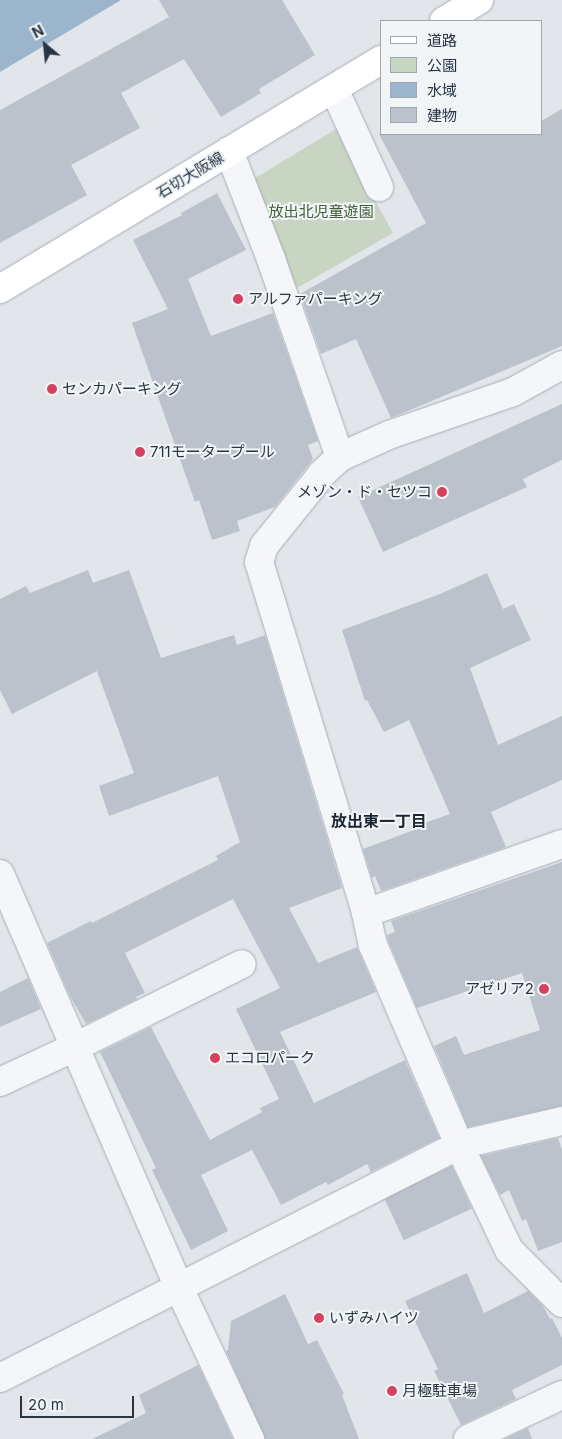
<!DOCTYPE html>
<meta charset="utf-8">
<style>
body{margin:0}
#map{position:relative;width:562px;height:1439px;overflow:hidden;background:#e2e6eb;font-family:Inter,"Noto Sans JP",sans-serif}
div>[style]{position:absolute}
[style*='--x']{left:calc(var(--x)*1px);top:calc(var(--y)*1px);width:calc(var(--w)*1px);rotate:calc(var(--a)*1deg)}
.green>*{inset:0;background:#c8d5c2}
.water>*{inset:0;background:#9bb6cc}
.building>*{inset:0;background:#bbc2cb;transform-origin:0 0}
.roads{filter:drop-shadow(0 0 1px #a7adb6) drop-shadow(0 0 1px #a7adb6)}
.street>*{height:28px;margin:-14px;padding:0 14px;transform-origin:14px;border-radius:14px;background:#f5f6f9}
.secondary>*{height:28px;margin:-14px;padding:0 14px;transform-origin:14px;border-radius:14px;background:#fff}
.dots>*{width:14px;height:14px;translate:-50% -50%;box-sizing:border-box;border:2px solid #f1f5f8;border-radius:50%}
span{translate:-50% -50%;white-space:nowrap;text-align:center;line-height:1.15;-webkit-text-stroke:4px #f1f5f8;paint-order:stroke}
.street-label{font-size:15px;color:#293444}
.park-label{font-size:15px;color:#406035}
.poi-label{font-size:15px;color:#293444}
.left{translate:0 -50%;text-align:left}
.right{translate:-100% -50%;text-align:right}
.neighbourhood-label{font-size:16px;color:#1b2535;font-weight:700}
.legend{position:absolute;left:380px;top:20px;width:162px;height:115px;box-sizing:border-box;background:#f1f5f8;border:1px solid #a1a8b0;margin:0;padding:6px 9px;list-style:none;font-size:15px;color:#293444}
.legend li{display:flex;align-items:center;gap:10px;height:25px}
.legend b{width:25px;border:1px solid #a1a8b0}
.north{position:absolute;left:20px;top:20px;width:50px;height:50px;-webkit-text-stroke:4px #f1f5f8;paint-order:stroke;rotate:332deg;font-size:14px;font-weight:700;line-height:20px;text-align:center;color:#293444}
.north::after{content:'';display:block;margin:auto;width:18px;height:22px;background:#293444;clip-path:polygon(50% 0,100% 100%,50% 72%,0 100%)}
.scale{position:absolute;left:20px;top:1396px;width:114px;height:22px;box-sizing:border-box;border:2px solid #293444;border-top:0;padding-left:6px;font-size:15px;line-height:18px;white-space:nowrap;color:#293444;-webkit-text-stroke:4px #f1f5f8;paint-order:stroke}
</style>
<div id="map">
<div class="green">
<i style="clip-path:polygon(336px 129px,393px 233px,297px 288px,252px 180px)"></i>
</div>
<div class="water">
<i style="clip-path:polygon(0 0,121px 0,0 72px)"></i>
</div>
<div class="building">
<i style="clip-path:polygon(159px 0,282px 0,315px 55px,259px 89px,261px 93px,221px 117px,184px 59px,121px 93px,140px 128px,71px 165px,87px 195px,0 243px,0 110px,169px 17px)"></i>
<i style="clip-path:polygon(562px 109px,562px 346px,391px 418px,356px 339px,321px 354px,300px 294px,426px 223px,379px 134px,541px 134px,541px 121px)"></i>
<i style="clip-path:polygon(217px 193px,246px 250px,188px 279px,211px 336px,273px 313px,318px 441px,308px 445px,313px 459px,275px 507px,237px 521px,240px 531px,212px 540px,199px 500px,195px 502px,132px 323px,168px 309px,133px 240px,182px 215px,181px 213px)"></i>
<i style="clip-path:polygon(562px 404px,562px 460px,523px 479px,527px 487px,383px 552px,358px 497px)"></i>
<i style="clip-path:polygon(88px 570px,93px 583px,129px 570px,161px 658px,234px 635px,237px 645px,265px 635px,342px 888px,289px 908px,318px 963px,357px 947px,376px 992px,280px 1032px,314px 1103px,405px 1060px,439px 1138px,371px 1172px,367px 1164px,328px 1185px,326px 1182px,281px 1205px,252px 1150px,201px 1175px,228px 1231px,191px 1250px,152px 1170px,156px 1168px,100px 1052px,151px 1027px,210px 1140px,262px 1112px,260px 1108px,279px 1099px,236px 1009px,280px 988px,233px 899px,125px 953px,145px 993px,136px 997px,137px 999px,86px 1024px,70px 996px,47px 943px,91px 921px,92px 923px,218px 860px,216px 856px,240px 842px,218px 776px,109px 816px,99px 786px,134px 773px,97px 671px,12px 714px,0 690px,0 599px,26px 586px,30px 593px)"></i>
<i style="clip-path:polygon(487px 573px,503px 609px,514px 604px,531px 640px,470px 668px,498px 745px,562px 716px,562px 780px,491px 812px,506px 847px,381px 891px,375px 876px,372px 878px,363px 849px,414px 830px,413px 827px,450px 814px,409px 720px,384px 732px,367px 700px,365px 701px,342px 630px,440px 594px)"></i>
<i style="clip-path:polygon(562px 862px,562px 1106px,468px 1127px,434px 1046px,456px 1036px,464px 1055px,540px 1030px,522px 973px,417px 1008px,388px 940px,387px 935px,395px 932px,391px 921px)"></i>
<i style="clip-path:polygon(28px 978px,41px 1009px,0 1027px,0 992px)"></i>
<i style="clip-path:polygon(558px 1138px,562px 1150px,562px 1242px,538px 1251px,526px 1219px,522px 1221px,509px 1190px,500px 1195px,481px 1156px)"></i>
<i style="left:452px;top:1166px;width:47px;height:75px;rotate:65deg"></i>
<i style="clip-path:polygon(467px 1273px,484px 1313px,528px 1291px,543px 1306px,550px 1319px,552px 1318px,562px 1338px,562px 1365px,512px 1390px,516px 1399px,461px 1425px,434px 1371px,438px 1369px,405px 1301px)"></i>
<i style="clip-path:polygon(285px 1294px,308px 1344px,317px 1340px,344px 1394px,342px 1395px,359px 1439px,265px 1439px,226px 1351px,228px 1350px,231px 1321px)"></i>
<i style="clip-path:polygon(198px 1365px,233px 1439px,92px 1439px,146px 1413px,139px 1395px)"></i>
<i style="clip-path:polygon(528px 1428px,532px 1439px,505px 1439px)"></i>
</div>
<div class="roads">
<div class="street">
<i style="--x:334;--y:89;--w:108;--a:65.3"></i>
<i style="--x:229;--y:151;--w:116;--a:68.7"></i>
<i style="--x:271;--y:259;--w:210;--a:70.8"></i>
<i style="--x:562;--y:365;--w:56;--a:151.1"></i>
<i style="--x:513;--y:392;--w:131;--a:160.9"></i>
<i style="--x:389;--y:435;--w:54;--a:155.8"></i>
<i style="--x:340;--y:457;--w:25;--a:137"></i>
<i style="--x:322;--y:474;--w:92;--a:128.9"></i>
<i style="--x:264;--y:546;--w:17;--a:107"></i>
<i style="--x:259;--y:562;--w:367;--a:73"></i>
<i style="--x:366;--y:913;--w:33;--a:78"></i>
<i style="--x:373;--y:945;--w:218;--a:66.7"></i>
<i style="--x:459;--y:1145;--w:116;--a:64.5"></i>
<i style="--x:509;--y:1250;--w:75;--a:45"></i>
<i style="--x:0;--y:874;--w:451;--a:66.6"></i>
<i style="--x:179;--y:1288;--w:167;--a:64.8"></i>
<i style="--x:366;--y:913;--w:208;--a:-19.4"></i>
<i style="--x:0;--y:1082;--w:83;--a:-25"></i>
<i style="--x:75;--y:1047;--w:186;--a:-26.4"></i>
<i style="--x:0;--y:1378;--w:515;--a:-26.91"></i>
<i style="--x:459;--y:1145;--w:106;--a:-13.1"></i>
<i style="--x:468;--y:1439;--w:104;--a:-25.1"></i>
</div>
<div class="secondary">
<i style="--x:444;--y:21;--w:41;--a:-31"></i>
<i style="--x:0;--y:289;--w:445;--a:-31"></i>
</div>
</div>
<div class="dots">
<i style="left:238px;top:299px;background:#d5415f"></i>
<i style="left:52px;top:389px;background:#d5415f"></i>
<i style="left:140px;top:452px;background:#d5415f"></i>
<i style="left:442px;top:492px;background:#d5415f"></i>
<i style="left:544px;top:989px;background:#d5415f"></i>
<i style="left:215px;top:1058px;background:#d5415f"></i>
<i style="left:319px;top:1318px;background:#d5415f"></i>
<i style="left:392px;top:1391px;background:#d5415f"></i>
</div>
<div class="street-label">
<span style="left:190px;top:175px;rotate:-31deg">石切大阪線</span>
</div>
<div class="park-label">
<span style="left:321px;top:212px">放出北児童遊園</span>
</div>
<div class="poi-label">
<span class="left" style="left:248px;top:299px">アルファパーキング</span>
<span class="left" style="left:62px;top:389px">センカパーキング</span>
<span class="left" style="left:150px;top:452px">711モータープール</span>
<span class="right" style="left:432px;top:492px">メゾン・ド・セツコ</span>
<span class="right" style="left:534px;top:989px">アゼリア2</span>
<span class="left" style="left:225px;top:1058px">エコロパーク</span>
<span class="left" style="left:329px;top:1318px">いずみハイツ</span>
<span class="left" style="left:402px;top:1391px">月極駐車場</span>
</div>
<div class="neighbourhood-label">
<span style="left:379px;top:821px">放出東一丁目</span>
</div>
<ul class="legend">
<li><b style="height:6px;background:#fff"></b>道路</li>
<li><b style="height:14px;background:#c8d5c2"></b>公園</li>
<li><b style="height:14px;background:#9bb6cc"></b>水域</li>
<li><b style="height:14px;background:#bbc2cb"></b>建物</li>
</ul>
<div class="north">N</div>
<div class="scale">20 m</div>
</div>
